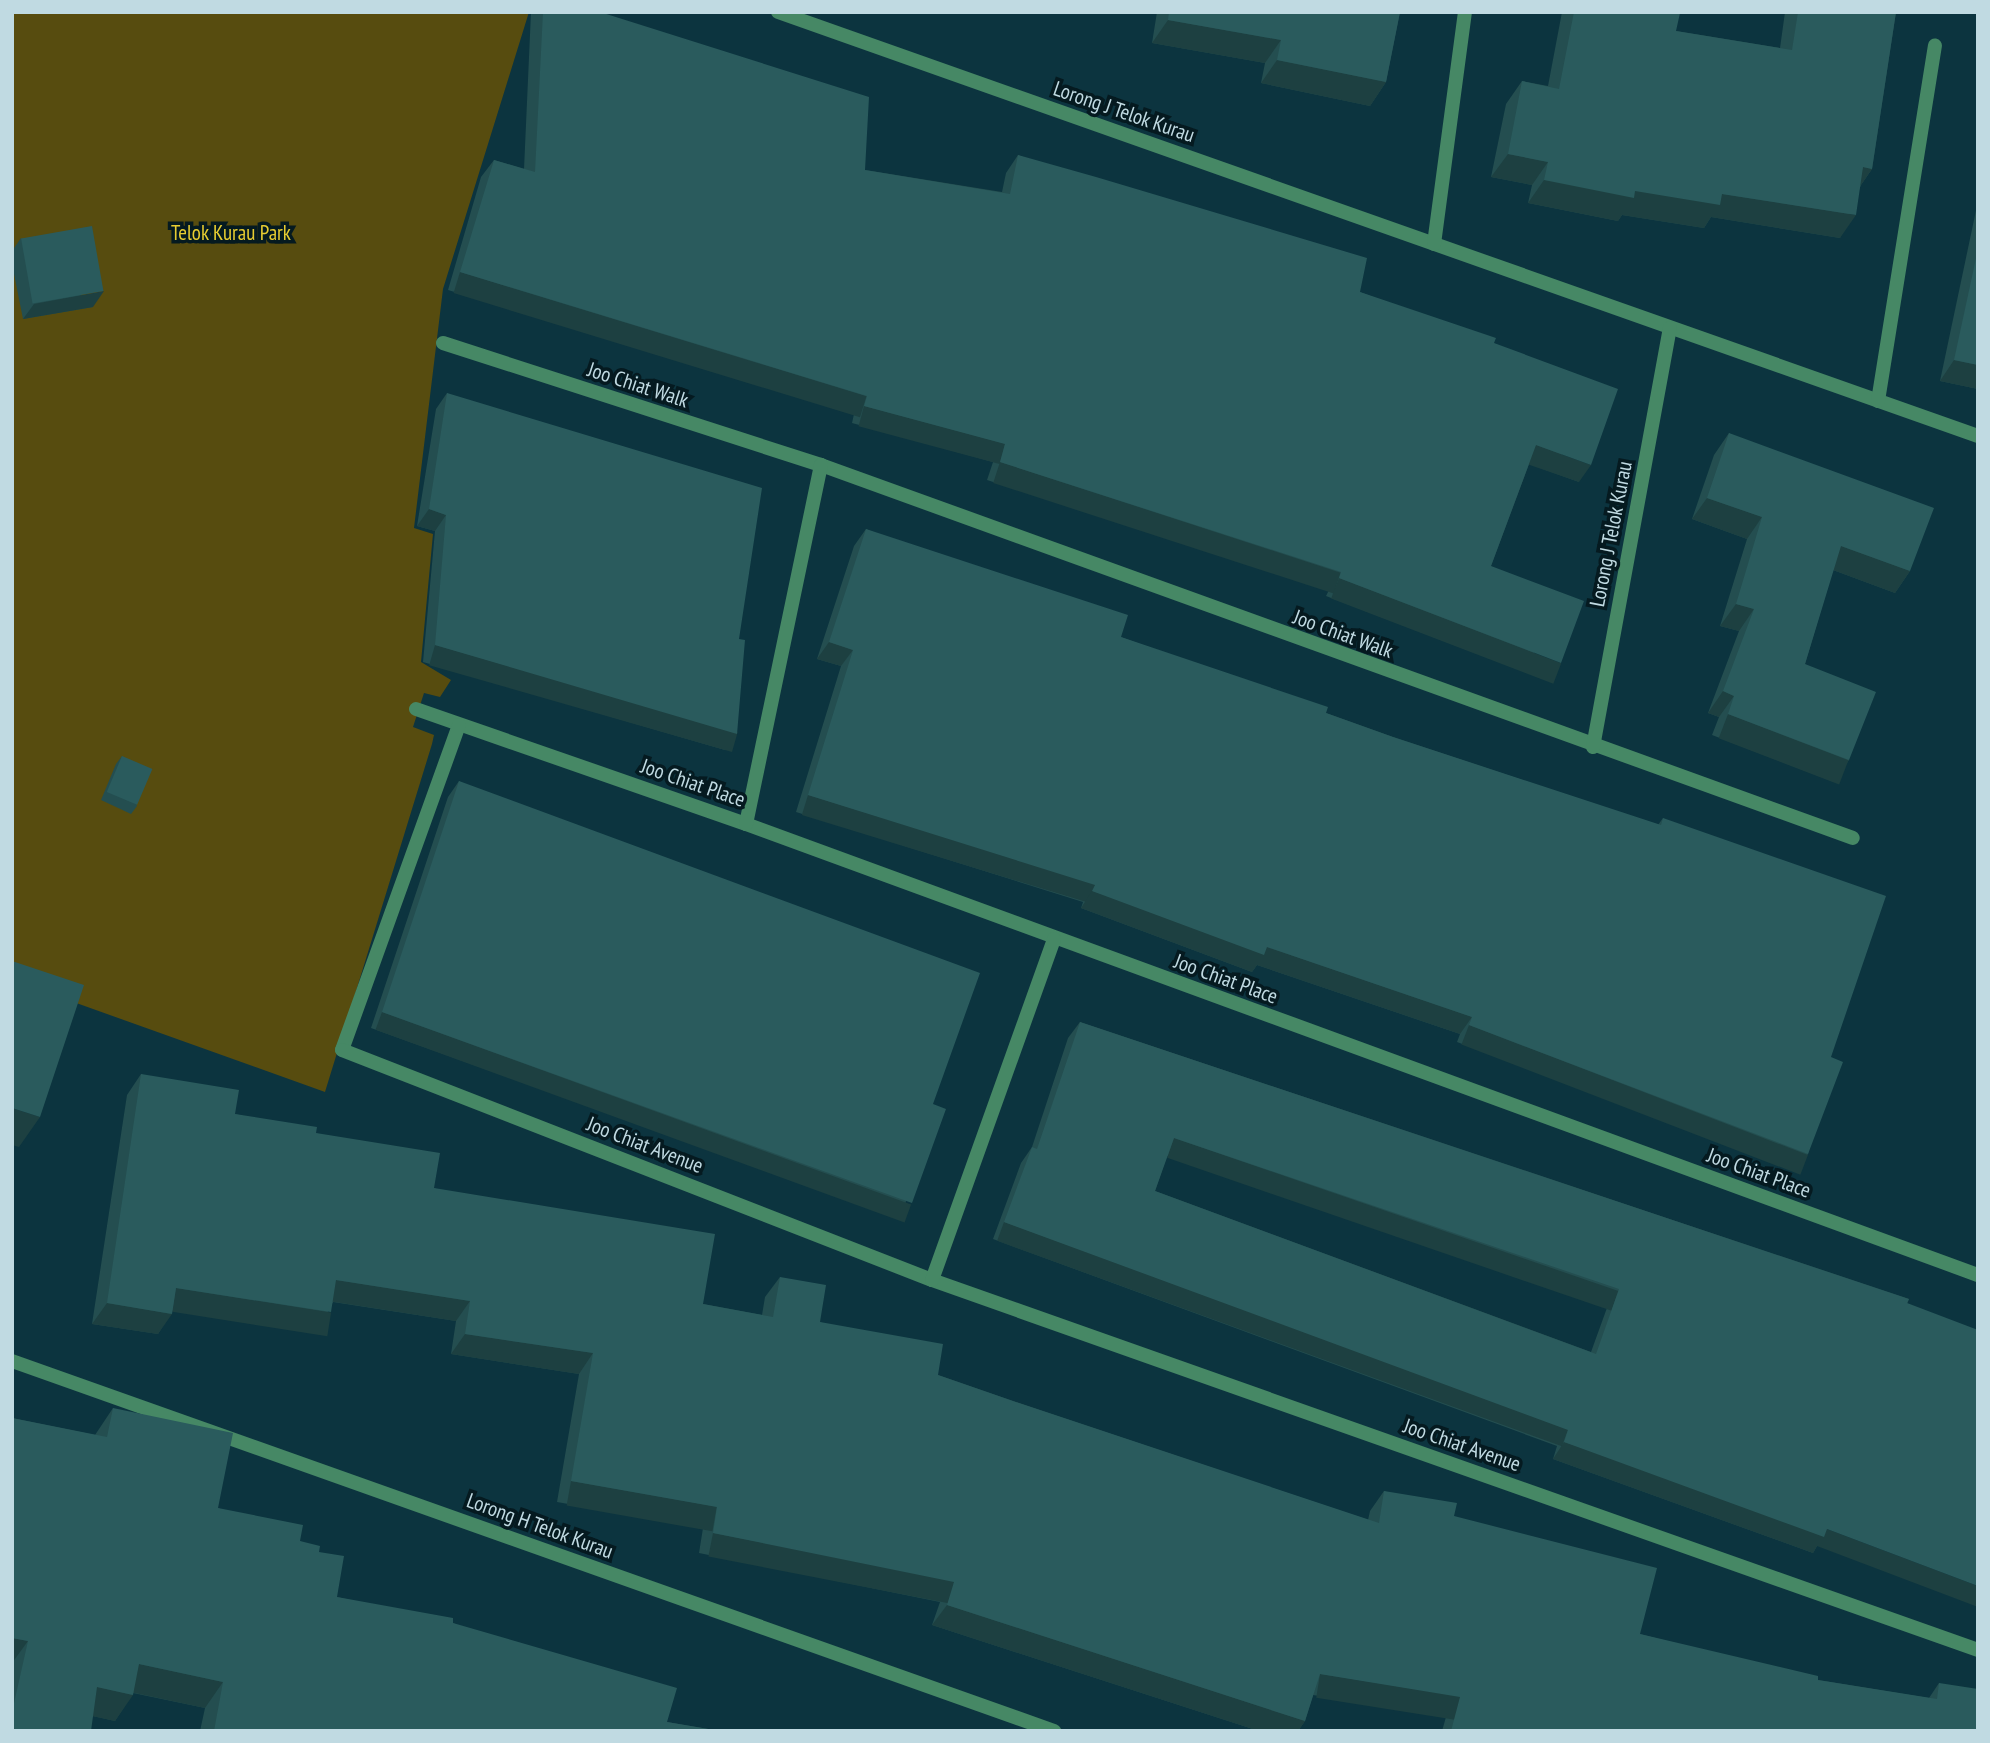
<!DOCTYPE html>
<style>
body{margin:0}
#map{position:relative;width:1990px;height:1743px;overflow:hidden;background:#0c343f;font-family:"PT Sans Narrow",sans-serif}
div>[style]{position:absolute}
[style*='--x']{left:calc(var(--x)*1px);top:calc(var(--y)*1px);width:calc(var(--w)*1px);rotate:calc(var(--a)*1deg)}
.green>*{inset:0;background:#574c0f}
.street>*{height:14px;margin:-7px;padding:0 7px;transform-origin:7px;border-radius:7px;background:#468865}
.wall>*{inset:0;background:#244e50}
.shaded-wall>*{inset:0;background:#1d4041;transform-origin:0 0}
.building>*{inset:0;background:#2a5b5d;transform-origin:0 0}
span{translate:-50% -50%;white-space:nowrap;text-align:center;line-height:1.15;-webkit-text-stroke:7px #051a20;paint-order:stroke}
.street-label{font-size:21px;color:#c0dae2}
.park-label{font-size:21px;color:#e6cc31}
.frame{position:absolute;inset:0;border:14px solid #c0dae2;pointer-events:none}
</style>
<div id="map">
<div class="green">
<i style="clip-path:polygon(12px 12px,529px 12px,443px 289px,414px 528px,433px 534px,421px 662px,451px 680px,440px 697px,424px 693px,413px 727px,434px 735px,432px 744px,325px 1092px,12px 980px)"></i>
</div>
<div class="street">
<i style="--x:778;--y:12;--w:1273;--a:19.46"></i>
<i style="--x:1434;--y:244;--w:234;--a:-82.4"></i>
<i style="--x:443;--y:343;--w:397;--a:17.9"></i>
<i style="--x:821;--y:465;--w:1097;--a:19.87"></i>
<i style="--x:1878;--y:401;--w:360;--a:-80.9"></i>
<i style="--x:416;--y:709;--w:349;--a:19.2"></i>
<i style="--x:746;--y:824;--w:1312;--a:20.11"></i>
<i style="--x:459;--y:725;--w:345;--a:109.8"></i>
<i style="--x:342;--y:1050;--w:633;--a:21.3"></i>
<i style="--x:932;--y:1280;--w:1110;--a:19.48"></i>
<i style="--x:1593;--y:747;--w:426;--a:-79.6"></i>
<i style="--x:746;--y:824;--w:367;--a:-78.2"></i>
<i style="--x:932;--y:1280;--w:362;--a:-70.3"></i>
<i style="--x:12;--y:1361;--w:1106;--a:19.55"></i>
</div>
<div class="wall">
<i style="clip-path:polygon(531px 12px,600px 12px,865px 170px,1002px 192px,1006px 173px,1018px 155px,1360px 292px,1494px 343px,1579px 482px,1529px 464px,1491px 566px,1548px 681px,1326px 596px,1329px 590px,987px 480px,993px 462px,852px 423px,854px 414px,448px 290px,481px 177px,494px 160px,524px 169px)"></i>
<i style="clip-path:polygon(1157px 12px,1400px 12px,1386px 82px,1370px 106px,1261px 83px,1265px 63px,1152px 43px)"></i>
<i style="clip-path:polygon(1562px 12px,1676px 12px,1676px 31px,1780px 48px,1785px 12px,1896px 12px,1872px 169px,1861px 185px,1840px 238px,1711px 217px,1704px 228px,1622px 215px,1618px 221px,1528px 203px,1532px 185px,1491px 177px,1506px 104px,1522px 81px,1548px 86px)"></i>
<i style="clip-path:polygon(1978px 201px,1978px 389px,1940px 381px)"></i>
<i style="clip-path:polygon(21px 238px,93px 307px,23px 319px,12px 264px,12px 251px)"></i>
<i style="clip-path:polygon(447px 393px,739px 639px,737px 734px,725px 750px,423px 662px,435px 531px,417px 526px,436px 409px)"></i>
<i style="clip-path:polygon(1729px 433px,1910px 571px,1895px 593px,1833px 570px,1805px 664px,1849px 760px,1834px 782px,1712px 735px,1719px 717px,1708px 713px,1739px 631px,1720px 626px,1747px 539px,1692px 519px,1714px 455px)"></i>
<i style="clip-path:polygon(866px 529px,1121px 637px,1326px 713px,1393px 737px,1658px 825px,1663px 818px,1831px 1057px,1808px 1154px,1796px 1171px,1457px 1042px,1460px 1034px,1257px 965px,1252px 972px,1081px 908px,1083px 902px,796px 812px,841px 666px,817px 659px,854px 546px)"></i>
<i style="clip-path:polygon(122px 756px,137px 806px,131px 814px,101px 800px,116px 764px)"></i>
<i style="clip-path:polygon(459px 781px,933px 1104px,901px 1219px,371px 1028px,448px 797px)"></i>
<i style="clip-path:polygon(evenodd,1080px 1022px,1909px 1299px,1817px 1546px,1813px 1553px,1553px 1459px,1557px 1446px,993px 1239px,1021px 1163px,1032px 1147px,1068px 1038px,1080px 1022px,1167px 1156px,1608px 1305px,1591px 1352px,1155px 1191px,1167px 1156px)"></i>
<i style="clip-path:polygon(141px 1074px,235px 1114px,316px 1133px,434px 1188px,703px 1304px,762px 1315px,765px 1297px,780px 1277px,820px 1322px,938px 1375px,1019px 1403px,1368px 1520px,1370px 1511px,1384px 1491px,1454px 1516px,1640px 1634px,1818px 1680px,1929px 1698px,1939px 1683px,1976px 1704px,1978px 1731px,1442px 1731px,1446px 1717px,1313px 1695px,1305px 1721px,1298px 1731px,1259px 1731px,932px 1625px,940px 1602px,699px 1553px,703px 1528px,557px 1502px,579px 1374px,451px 1354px,456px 1321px,333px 1302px,317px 1332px,173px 1310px,158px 1334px,92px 1324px,127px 1095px)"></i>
<i style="clip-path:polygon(113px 1408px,218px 1508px,300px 1541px,319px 1552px,337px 1597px,453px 1623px,667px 1722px,720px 1731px,200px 1731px,205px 1708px,133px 1693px,115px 1721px,93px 1716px,12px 1731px,12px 1418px,95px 1435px)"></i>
</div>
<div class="shaded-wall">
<i style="clip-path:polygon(1168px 20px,1281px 40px,1265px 63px,1152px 43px)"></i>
<i style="clip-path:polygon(1277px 60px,1386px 82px,1370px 106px,1261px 83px)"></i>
<i style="clip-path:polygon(1508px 154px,1548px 162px,1532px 185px,1491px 177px)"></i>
<i style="clip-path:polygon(1863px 167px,1872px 169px,1856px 192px)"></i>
<i style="clip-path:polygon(1544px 180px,1722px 194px,1856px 215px,1840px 238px,1711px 217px,1704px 228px,1622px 215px,1618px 221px,1528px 203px)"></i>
<i style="left:460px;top:272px;width:425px;height:22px;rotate:17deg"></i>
<i style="clip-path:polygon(104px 291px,93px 307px,23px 319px,34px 304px)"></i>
<i style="clip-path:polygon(1954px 360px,1978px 365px,1978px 389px,1940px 381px)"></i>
<i style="left:864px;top:406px;width:146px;height:21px;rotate:15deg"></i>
<i style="clip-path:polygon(1536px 445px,1591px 465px,1579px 482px,1524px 463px)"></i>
<i style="left:1000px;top:462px;width:358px;height:22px;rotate:18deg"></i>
<i style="clip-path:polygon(1707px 498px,1762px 517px,1747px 539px,1692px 519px)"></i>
<i style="clip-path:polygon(429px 509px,446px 515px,435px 531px,417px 526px)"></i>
<i style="clip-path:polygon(1841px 546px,1910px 571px,1895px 593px,1825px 567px)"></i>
<i style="left:1339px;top:578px;width:238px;height:22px;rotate:21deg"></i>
<i style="clip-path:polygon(1736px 604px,1754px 609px,1739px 631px,1720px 626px)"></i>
<i style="clip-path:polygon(829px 642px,853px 650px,841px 666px,817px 659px)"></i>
<i style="left:435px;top:645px;width:315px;height:21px;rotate:16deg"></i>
<i style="clip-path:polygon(1723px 691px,1734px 696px,1719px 717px,1708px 713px)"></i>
<i style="left:1728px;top:714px;width:129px;height:26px;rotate:21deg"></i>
<i style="left:808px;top:795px;width:301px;height:21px;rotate:17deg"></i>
<i style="clip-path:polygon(1092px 891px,1267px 947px,1472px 1017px,1460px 1034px,1257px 965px,1252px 972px,1081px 908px)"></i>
<i style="left:382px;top:1012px;width:563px;height:19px;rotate:20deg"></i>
<i style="left:1469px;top:1025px;width:363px;height:21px;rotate:21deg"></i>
<i style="clip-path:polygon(12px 1108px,40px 1117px,19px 1147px,12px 1145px)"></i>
<i style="left:1174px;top:1138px;width:470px;height:21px;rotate:19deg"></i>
<i style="left:1004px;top:1222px;width:601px;height:20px;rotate:20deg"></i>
<i style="clip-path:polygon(336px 1280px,470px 1301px,456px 1321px,322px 1300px)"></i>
<i style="left:176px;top:1288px;width:157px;height:24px;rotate:9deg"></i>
<i style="clip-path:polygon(107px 1303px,172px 1314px,158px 1334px,92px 1324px)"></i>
<i style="clip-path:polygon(465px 1334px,593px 1353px,579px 1374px,451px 1354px)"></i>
<i style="clip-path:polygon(1564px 1442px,1827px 1529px,1978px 1586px,1978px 1607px,1817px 1546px,1813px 1553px,1553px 1459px)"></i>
<i style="left:571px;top:1481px;width:148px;height:25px;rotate:10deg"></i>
<i style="left:713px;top:1533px;width:246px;height:24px;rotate:11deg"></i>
<i style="clip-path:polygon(947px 1605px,1305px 1721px,1298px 1731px,1259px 1731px,932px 1625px)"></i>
<i style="clip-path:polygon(12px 1638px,28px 1641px,12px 1663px)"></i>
<i style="clip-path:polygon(139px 1664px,223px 1682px,205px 1708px,121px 1690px)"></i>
<i style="left:1320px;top:1674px;width:142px;height:24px;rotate:9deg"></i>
<i style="clip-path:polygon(97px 1687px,133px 1695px,115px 1721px,78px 1713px)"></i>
</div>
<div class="building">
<i style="clip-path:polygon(543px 12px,600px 12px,869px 97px,865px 170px,1010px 194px,1018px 155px,1096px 177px,1367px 258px,1360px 292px,1496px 338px,1494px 343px,1618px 389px,1591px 465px,1536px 445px,1491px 566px,1584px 601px,1561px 663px,1339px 578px,1341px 572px,1000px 462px,1005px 444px,864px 406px,867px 396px,460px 272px,494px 160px,535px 172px)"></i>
<i style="clip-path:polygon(1169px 12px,1400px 12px,1386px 82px,1277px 60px,1281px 40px,1168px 20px)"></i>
<i style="clip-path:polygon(1574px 12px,1676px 12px,1680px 13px,1676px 31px,1792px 50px,1798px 12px,1896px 12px,1872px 169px,1863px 167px,1856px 215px,1722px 194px,1720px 205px,1635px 191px,1634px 198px,1544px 180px,1548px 162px,1508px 154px,1522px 81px,1559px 89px)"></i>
<i style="left:92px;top:226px;width:66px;height:72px;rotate:80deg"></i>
<i style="clip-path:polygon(1978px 249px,1978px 365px,1954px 360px)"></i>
<i style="clip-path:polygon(447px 393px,762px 488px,739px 639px,745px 640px,737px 734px,435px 645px,446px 515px,429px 509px)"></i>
<i style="clip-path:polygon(1729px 433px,1934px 508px,1910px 571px,1841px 546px,1805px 664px,1876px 692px,1849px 760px,1728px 714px,1734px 696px,1723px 691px,1754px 609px,1736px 604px,1762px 517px,1707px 498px)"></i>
<i style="clip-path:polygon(866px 529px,1128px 615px,1121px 637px,1328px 707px,1326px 713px,1393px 737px,1661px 825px,1663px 818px,1886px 896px,1831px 1057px,1843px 1062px,1808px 1154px,1469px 1025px,1472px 1017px,1267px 947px,1264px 955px,1092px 891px,1095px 885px,808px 795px,853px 650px,829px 642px)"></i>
<i style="left:122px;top:756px;width:33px;height:39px;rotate:23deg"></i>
<i style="clip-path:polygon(459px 781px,980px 973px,933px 1104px,946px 1109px,912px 1203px,382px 1012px)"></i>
<i style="clip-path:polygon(12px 961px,84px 985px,40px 1117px,12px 1108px)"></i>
<i style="clip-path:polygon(evenodd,1080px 1022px,1909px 1299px,1907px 1303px,1978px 1330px,1978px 1586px,1827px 1529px,1824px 1537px,1564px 1442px,1568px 1430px,1004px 1222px,1032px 1147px,1037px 1149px,1080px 1022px,1174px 1138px,1619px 1289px,1596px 1354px,1155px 1191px,1174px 1138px)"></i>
<i style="clip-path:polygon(141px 1074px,239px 1090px,235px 1114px,317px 1127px,316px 1133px,440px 1153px,434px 1188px,715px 1234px,703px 1304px,773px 1317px,780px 1277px,826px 1285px,820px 1322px,943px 1344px,938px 1375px,1019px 1403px,1379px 1523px,1384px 1491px,1457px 1503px,1454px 1516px,1657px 1568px,1640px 1634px,1818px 1676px,1818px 1680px,1937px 1699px,1939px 1683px,1978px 1689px,1976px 1704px,1978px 1704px,1978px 1731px,1451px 1731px,1460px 1697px,1320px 1674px,1305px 1721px,947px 1605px,954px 1582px,713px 1533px,717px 1507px,571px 1481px,593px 1353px,465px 1334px,470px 1301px,336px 1280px,331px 1312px,176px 1288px,172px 1314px,107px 1303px)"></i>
<i style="clip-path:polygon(113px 1408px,233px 1433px,218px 1508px,303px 1525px,300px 1541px,320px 1546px,319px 1552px,344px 1556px,337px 1597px,453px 1618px,453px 1623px,677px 1688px,667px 1722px,720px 1731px,214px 1731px,223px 1682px,139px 1664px,133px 1695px,97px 1687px,91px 1731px,12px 1731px,12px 1712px,28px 1641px,12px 1638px,12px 1418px,107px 1437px)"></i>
</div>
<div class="street-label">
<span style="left:1124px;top:112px;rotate:19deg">Lorong J Telok Kurau</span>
<span style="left:638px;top:385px;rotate:18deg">Joo Chiat Walk</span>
<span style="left:1611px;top:534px;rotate:-79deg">Lorong J Telok Kurau</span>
<span style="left:1343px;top:634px;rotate:20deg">Joo Chiat Walk</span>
<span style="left:693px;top:783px;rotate:19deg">Joo Chiat Place</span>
<span style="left:1226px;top:979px;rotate:20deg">Joo Chiat Place</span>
<span style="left:645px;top:1145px;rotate:21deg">Joo Chiat Avenue</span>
<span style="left:1759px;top:1173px;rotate:20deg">Joo Chiat Place</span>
<span style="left:1462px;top:1445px;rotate:19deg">Joo Chiat Avenue</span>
<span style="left:540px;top:1526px;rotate:20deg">Lorong H Telok Kurau</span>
</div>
<div class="park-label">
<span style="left:231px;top:233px">Telok Kurau Park</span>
</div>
<div class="frame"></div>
</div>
